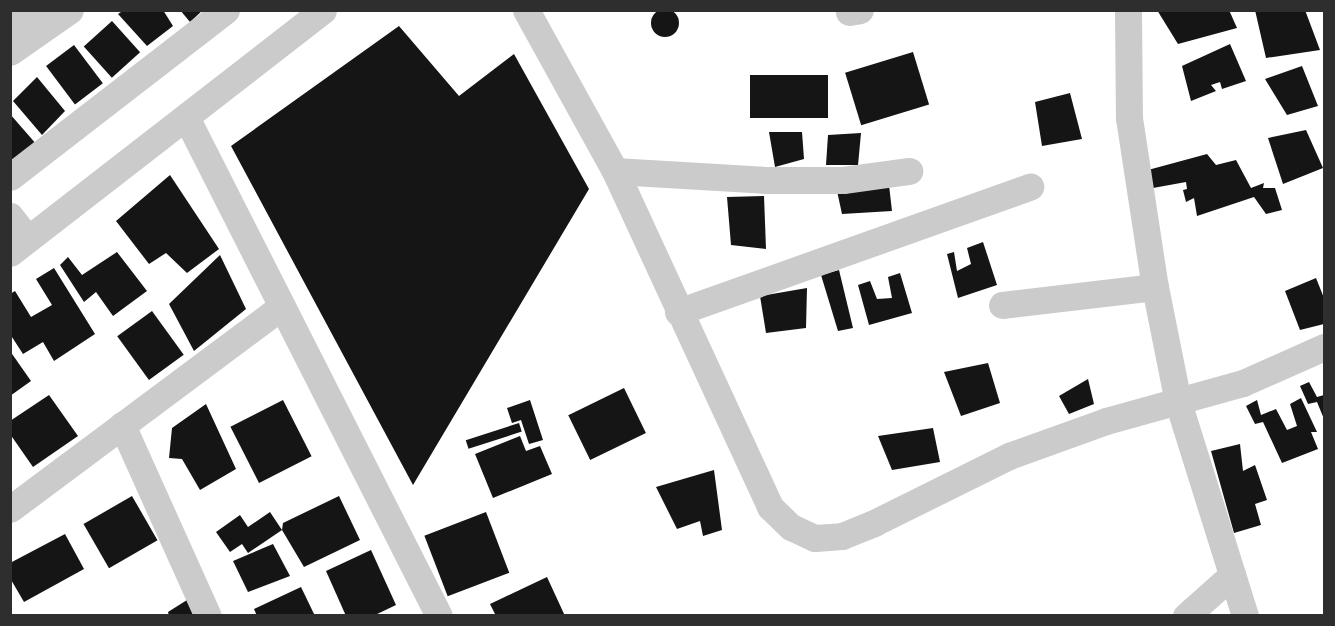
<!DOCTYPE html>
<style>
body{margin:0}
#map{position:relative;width:1335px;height:626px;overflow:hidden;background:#fff;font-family:"DM Sans",sans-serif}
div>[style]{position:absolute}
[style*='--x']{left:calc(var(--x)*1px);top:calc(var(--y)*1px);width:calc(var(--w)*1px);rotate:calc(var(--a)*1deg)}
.building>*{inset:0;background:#151515;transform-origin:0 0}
.round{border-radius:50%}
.minor>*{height:27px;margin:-13.5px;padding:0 13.5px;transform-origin:13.5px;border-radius:13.5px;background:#cbcbcb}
span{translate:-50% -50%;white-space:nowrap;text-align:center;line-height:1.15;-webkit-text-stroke:6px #fff;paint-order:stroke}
.frame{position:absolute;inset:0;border:12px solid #2e2e2e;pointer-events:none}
</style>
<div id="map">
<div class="building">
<i class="round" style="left:651px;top:9px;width:28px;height:28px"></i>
<i style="clip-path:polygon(124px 10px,163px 10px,173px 26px,147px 46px,118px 14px)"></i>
<i style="clip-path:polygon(180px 10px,203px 10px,190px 22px)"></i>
<i style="clip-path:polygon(1157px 10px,1229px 10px,1237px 28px,1178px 44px)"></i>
<i style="clip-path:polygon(1255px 10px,1305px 10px,1320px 50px,1266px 58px)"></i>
<i style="left:112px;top:21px;width:42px;height:38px;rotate:48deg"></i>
<i style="clip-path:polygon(399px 26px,459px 96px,514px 54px,589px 189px,413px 485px,231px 146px)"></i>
<i style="clip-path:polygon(1230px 44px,1246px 81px,1222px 89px,1220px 82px,1211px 85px,1216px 91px,1191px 101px,1182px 66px)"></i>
<i style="left:74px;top:45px;width:48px;height:35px;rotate:53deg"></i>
<i style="left:913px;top:52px;width:55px;height:71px;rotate:73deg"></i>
<i style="clip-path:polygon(1302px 66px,1318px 106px,1287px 115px,1265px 79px)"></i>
<i style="left:750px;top:75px;width:78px;height:43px"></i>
<i style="clip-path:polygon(37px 77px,65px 111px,42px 135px,13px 101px)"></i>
<i style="clip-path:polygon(1070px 93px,1082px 139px,1042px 146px,1035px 102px)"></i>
<i style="clip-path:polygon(10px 114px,37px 145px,10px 163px)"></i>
<i style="clip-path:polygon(1306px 130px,1323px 168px,1283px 184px,1268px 138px)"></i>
<i style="clip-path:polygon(769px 132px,802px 132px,804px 159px,775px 167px)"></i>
<i style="clip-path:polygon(861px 133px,858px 165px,826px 165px,828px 135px)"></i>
<i style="clip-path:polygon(1207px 154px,1216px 165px,1236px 160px,1251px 188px,1264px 183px,1263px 188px,1275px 188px,1282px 210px,1266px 214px,1254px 197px,1197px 216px,1194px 198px,1186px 202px,1183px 190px,1187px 189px,1186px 182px,1153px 188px,1148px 170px)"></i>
<i style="clip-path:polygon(170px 175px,219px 249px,187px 273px,166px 253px,149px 264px,116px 221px)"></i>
<i style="clip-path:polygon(889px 185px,892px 211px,842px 214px,837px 191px)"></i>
<i style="clip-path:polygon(764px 196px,766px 249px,731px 245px,727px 197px)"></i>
<i style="clip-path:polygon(983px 242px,997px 285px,958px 298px,947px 254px,954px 252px,957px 271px,971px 264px,967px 248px)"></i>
<i style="clip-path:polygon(117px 252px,147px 291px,113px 316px,96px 292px,84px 302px,60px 265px,68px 257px,82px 275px)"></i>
<i style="clip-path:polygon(220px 255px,246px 309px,194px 351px,169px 304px)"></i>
<i style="clip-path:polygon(54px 268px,95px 334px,54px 361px,43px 342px,23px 354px,10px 334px,10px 294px,15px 291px,31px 317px,52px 305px,36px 279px)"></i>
<i style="clip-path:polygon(839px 270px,853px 328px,838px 331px,821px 275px)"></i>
<i style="clip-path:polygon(900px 273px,912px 313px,869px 325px,858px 285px,870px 281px,877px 299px,892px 298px,888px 277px)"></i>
<i style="clip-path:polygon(1316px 278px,1324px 298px,1324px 324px,1300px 330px,1285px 291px)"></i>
<i style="clip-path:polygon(807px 288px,806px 328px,766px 333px,760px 296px)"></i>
<i style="left:152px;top:311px;width:54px;height:43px;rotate:54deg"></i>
<i style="clip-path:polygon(10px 351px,31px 381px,10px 396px)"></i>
<i style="clip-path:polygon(988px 363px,1000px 403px,961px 416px,944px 372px)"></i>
<i style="clip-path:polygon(1088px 379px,1094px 404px,1069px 414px,1059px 396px)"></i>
<i style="clip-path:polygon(1309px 382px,1317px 397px,1324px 395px,1324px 419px,1317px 402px,1308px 404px,1300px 386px)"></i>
<i style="left:624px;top:388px;width:50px;height:62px;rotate:64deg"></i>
<i style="clip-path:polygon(49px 395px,78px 436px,33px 467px,10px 434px,10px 421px)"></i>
<i style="clip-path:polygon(1301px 398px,1317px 432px,1311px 432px,1318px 449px,1282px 463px,1263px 422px,1255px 424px,1246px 406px,1257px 400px,1261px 415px,1276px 409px,1287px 430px,1297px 426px,1290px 404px)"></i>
<i style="left:283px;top:400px;width:63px;height:59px;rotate:63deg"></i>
<i style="clip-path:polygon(530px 400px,543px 440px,529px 444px,521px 420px,512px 423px,507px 408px)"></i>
<i style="clip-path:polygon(206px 404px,236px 469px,200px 490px,182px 459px,169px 458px,172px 428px)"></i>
<i style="left:519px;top:423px;width:9px;height:56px;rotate:72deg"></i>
<i style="clip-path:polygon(933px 428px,940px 462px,892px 470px,878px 436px)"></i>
<i style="clip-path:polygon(520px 436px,526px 451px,540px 446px,552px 474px,493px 498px,475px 454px)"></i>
<i style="clip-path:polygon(1240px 444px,1243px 471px,1255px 465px,1267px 500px,1255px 504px,1261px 525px,1234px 533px,1211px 451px)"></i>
<i style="clip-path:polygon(714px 470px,722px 530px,703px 536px,700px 521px,677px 529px,656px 487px)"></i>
<i style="left:132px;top:496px;width:51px;height:56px;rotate:60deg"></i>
<i style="clip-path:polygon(339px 496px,360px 540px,304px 567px,282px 530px,283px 523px)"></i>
<i style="clip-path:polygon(270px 512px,282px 530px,248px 553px,242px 544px,230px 552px,216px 532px,240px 515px,248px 527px)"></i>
<i style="left:486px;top:512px;width:65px;height:66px;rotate:69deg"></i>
<i style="clip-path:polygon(65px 534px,84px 569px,24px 602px,10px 578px,10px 563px)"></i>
<i style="clip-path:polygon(273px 544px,290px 576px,248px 592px,233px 561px)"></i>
<i style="clip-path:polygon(371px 550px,396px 605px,373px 616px,346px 616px,326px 571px)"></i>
<i style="clip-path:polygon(547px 577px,565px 616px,496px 616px,490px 604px)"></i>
<i style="clip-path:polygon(301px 587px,315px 616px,257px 616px,254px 609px)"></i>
<i style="clip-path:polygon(187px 600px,195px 616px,169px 616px,168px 612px)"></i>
</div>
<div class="minor">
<i style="--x:526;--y:10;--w:184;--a:61.1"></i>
<i style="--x:615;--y:171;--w:370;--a:65.2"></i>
<i style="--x:770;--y:507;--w:29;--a:44"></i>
<i style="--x:791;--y:527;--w:26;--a:25"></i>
<i style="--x:815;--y:538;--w:27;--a:-4"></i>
<i style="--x:842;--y:536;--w:35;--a:-22"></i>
<i style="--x:874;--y:523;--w:151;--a:-26.4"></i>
<i style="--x:1009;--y:456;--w:103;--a:-19.8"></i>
<i style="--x:1106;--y:421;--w:142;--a:-15.5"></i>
<i style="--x:1243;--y:383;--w:89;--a:-24"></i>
<i style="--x:1128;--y:10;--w:108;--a:89.5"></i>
<i style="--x:1129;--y:118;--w:171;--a:81.3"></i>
<i style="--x:1155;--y:287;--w:117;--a:78.7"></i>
<i style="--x:1178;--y:402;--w:224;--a:72.6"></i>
<i style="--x:849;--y:12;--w:11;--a:-10"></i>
<i style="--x:10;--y:24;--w:34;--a:-24"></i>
<i style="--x:10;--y:52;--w:73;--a:-35"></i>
<i style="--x:186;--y:117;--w:559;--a:63.11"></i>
<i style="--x:615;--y:171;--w:150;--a:3.4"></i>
<i style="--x:765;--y:180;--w:78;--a:0"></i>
<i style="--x:843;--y:180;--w:67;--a:-7.8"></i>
<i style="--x:10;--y:177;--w:273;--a:-37.7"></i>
<i style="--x:10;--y:216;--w:29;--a:52"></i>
<i style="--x:10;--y:253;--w:396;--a:-37.8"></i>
<i style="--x:1002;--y:305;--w:154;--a:-6.7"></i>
<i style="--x:678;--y:312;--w:374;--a:-19.6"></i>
<i style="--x:122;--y:425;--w:209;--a:65.8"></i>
<i style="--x:10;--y:509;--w:339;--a:-36.7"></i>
<i style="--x:1186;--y:616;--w:62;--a:-41.7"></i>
</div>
<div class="frame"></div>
</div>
